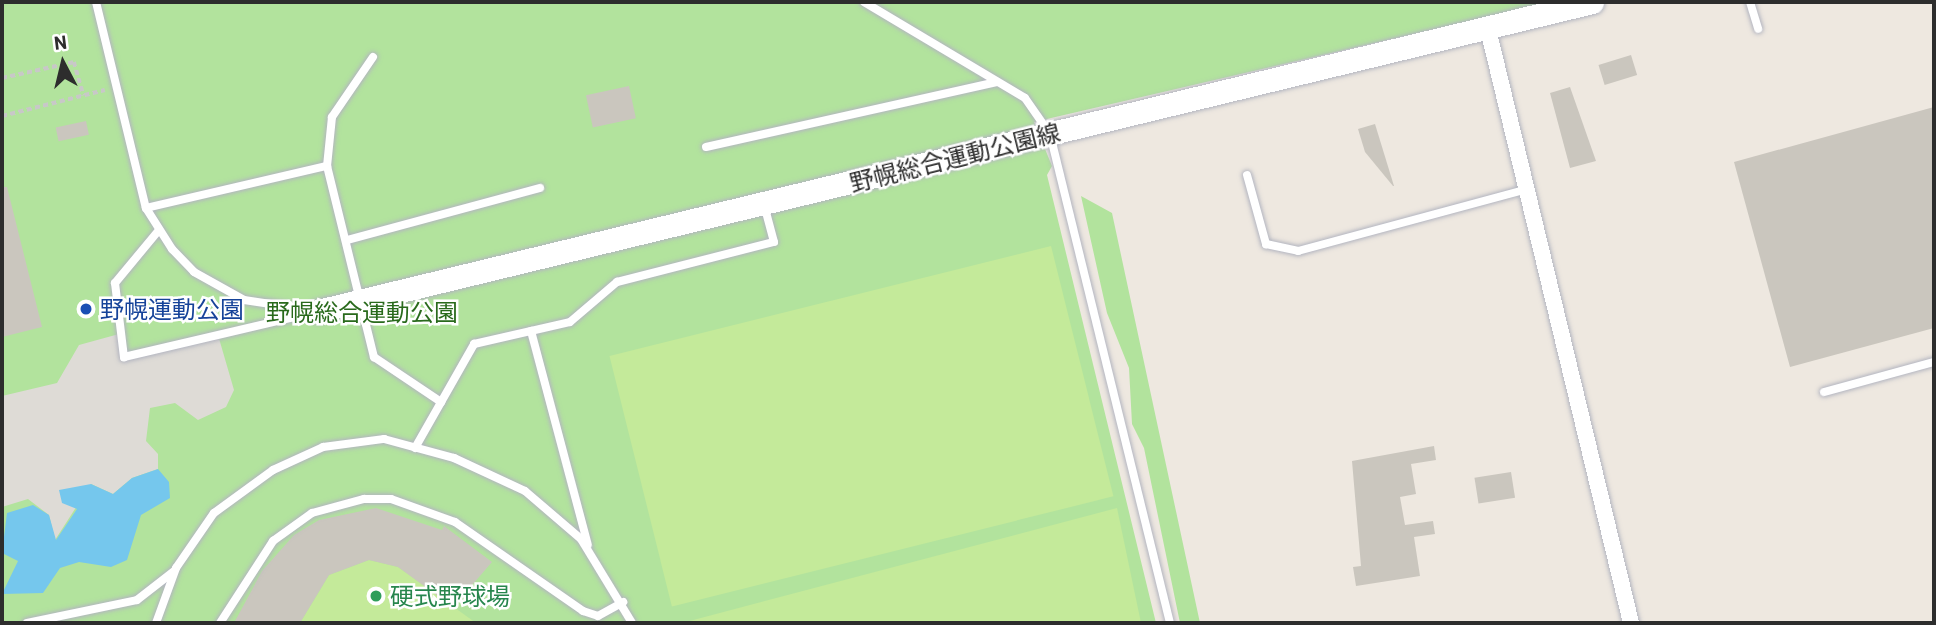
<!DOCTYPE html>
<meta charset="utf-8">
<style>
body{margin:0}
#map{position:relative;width:1936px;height:625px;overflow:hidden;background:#eee8e0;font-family:Barlow,"Noto Sans JP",sans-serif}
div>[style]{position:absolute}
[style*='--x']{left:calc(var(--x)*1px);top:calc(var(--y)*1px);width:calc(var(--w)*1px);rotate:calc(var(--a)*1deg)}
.green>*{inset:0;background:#b2e39d}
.pitch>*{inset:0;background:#c4ea9a;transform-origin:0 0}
.plaza>*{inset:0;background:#dedbd6}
.water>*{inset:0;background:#75c7ed}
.building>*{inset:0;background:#cac6be;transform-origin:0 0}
.path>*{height:3.5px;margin-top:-1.75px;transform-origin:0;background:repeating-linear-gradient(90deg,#c8c8c8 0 5px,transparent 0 8.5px)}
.roads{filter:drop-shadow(0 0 2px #b3b5c0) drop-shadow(0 0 2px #b3b5c0)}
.service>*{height:8px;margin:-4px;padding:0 4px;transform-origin:4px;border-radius:4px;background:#fff}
.minor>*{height:16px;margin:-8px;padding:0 8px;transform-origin:8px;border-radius:8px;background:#fff}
.secondary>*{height:23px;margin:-11.5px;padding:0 11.5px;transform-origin:11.5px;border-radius:11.5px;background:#fff}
.dots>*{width:19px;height:19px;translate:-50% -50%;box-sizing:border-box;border:4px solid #fff;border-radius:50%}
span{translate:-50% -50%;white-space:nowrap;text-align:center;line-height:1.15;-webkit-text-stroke:5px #fff;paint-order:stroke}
.street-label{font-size:24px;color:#2d2d2d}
.transit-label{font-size:24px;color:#164399}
.left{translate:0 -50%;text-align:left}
.park-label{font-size:24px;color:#296a1c}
.leisure-label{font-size:24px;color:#27864d}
.frame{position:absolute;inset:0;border:4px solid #2d2d2d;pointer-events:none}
.north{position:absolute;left:28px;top:28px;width:70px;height:70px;-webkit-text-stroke:5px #fff;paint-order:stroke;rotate:353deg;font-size:19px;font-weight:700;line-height:28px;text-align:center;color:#2d2d2d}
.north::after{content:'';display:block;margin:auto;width:24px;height:32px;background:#2d2d2d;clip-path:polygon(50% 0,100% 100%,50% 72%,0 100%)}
</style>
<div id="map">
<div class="green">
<i style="clip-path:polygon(2px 2px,1551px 2px,1034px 122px,1052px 166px,1047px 175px,1156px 623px,2px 623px)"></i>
<i style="clip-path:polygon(1081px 196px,1112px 213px,1200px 623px,1180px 623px,1144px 448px,1132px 424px,1129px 368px,1107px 313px)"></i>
</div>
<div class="pitch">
<i style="left:1051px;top:246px;width:258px;height:455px;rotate:76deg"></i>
<i style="clip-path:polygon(1117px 508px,1141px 623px,682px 623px)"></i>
<i style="clip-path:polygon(369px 560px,398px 567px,476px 623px,300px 623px,329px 575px)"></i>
</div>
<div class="plaza">
<i style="clip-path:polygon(119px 334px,124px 356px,218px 335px,234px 390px,226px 407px,198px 420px,175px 403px,150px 408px,146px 441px,158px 454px,158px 469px,132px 478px,113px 494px,91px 484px,55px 540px,49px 515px,28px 499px,2px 507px,2px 396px,57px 383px,79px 345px)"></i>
</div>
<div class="water">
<i style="clip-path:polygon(158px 469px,169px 482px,170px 498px,141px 515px,127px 560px,111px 567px,79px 562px,60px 568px,43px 593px,2px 594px,18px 561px,2px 553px,7px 513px,33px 505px,49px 515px,56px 540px,77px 509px,62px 503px,59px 490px,91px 484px,113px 494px,132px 478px)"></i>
</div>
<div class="building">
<i style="left:1631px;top:55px;width:21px;height:34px;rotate:73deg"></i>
<i style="left:629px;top:86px;width:33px;height:44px;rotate:78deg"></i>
<i style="clip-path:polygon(1570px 87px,1596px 161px,1570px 168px,1550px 93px)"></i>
<i style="clip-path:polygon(1934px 107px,1934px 328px,1790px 367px,1734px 162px)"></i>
<i style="left:86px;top:121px;width:14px;height:31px;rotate:78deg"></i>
<i style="clip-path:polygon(1375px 124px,1394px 186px,1393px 186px,1365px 152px,1358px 129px)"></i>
<i style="clip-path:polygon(2px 187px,7px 187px,42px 327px,2px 337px)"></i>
<i style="clip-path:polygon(1434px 446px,1436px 460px,1411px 464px,1416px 494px,1400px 497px,1405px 525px,1433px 521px,1435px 534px,1414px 537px,1420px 576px,1356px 586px,1353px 567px,1361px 566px,1352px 461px)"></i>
<i style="left:1511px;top:472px;width:26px;height:37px;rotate:81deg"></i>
<i style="clip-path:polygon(376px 508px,442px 530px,444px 526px,492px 562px,453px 607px,398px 567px,369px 560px,329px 575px,300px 623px,234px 623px,262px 571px,294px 535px,319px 520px)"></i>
</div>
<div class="path">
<i style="--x:2;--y:78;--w:74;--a:-12.5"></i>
<i style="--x:74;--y:62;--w:35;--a:74"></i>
<i style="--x:2;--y:116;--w:106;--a:-14.2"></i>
</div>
<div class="roads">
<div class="service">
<i style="--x:96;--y:2;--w:212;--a:76.4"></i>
<i style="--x:146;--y:208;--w:49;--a:57.6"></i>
<i style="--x:172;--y:249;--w:32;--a:46"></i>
<i style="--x:194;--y:272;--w:57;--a:29.2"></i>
<i style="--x:244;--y:300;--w:74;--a:8.6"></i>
<i style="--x:864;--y:2;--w:187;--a:30.8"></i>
<i style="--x:1025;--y:98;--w:44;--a:55.2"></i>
<i style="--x:1050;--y:134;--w:504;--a:76.21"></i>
<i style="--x:1750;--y:2;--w:28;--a:73"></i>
<i style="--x:373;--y:57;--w:73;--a:124.3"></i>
<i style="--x:332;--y:117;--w:49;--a:95.8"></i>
<i style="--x:327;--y:166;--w:197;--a:76.2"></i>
<i style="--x:374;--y:357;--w:81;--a:33.9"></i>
<i style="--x:706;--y:147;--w:298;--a:-12.6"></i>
<i style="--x:1247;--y:175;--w:72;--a:74.6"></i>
<i style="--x:1266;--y:244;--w:33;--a:12"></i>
<i style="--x:1298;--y:251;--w:237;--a:-15.1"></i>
<i style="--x:146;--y:208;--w:186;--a:-13.1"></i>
<i style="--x:159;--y:230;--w:69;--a:129.7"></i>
<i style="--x:115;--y:283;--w:75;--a:83.1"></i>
<i style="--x:124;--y:357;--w:189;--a:-13.2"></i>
<i style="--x:347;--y:240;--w:200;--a:-15.1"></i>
<i style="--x:531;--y:331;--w:221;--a:75.1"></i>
<i style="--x:1824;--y:392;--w:114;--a:-15.3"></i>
<i style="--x:415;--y:448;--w:120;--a:-60.4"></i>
<i style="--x:474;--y:344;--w:98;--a:-12.9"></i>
<i style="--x:570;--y:322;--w:62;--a:-40.4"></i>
<i style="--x:617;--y:282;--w:162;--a:-14.3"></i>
<i style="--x:774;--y:242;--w:38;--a:-105"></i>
<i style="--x:27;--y:623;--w:112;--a:-11.8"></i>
<i style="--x:137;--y:600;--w:46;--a:-37.9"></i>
<i style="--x:156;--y:623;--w:59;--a:-70"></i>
<i style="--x:176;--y:568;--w:67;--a:-55.4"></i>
<i style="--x:214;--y:513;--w:73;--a:-36.1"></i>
<i style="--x:273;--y:470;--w:55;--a:-24.7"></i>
<i style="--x:323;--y:447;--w:62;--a:-7.5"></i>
<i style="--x:384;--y:439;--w:73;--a:15.2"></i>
<i style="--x:454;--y:458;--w:78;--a:24.9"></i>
<i style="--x:525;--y:491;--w:74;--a:40.6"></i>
<i style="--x:581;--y:539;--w:98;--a:58.7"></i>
<i style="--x:220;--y:623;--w:98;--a:-57.1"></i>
<i style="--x:273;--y:541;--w:48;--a:-35.7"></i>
<i style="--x:312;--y:513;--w:54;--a:-15.1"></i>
<i style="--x:364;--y:499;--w:27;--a:0"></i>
<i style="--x:391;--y:499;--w:68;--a:19.8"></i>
<i style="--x:455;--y:522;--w:156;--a:34.8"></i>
<i style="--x:583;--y:611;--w:16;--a:18"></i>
<i style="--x:598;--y:616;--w:29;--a:-29"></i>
</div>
<div class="minor">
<i style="--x:1488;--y:29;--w:611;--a:76.46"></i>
</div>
<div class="secondary">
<i style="--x:318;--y:311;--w:1311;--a:-13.63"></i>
</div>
</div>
<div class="dots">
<i style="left:86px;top:309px;background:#1a4fb4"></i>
<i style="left:376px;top:596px;background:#2e9e5b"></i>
</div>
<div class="street-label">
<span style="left:955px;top:157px;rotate:-14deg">野幌総合運動公園線</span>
</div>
<div class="transit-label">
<span class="left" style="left:100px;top:309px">野幌運動公園</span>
</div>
<div class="park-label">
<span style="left:362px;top:312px">野幌総合運動公園</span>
</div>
<div class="leisure-label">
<span class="left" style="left:390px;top:596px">硬式野球場</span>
</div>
<div class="frame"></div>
<div class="north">N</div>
</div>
